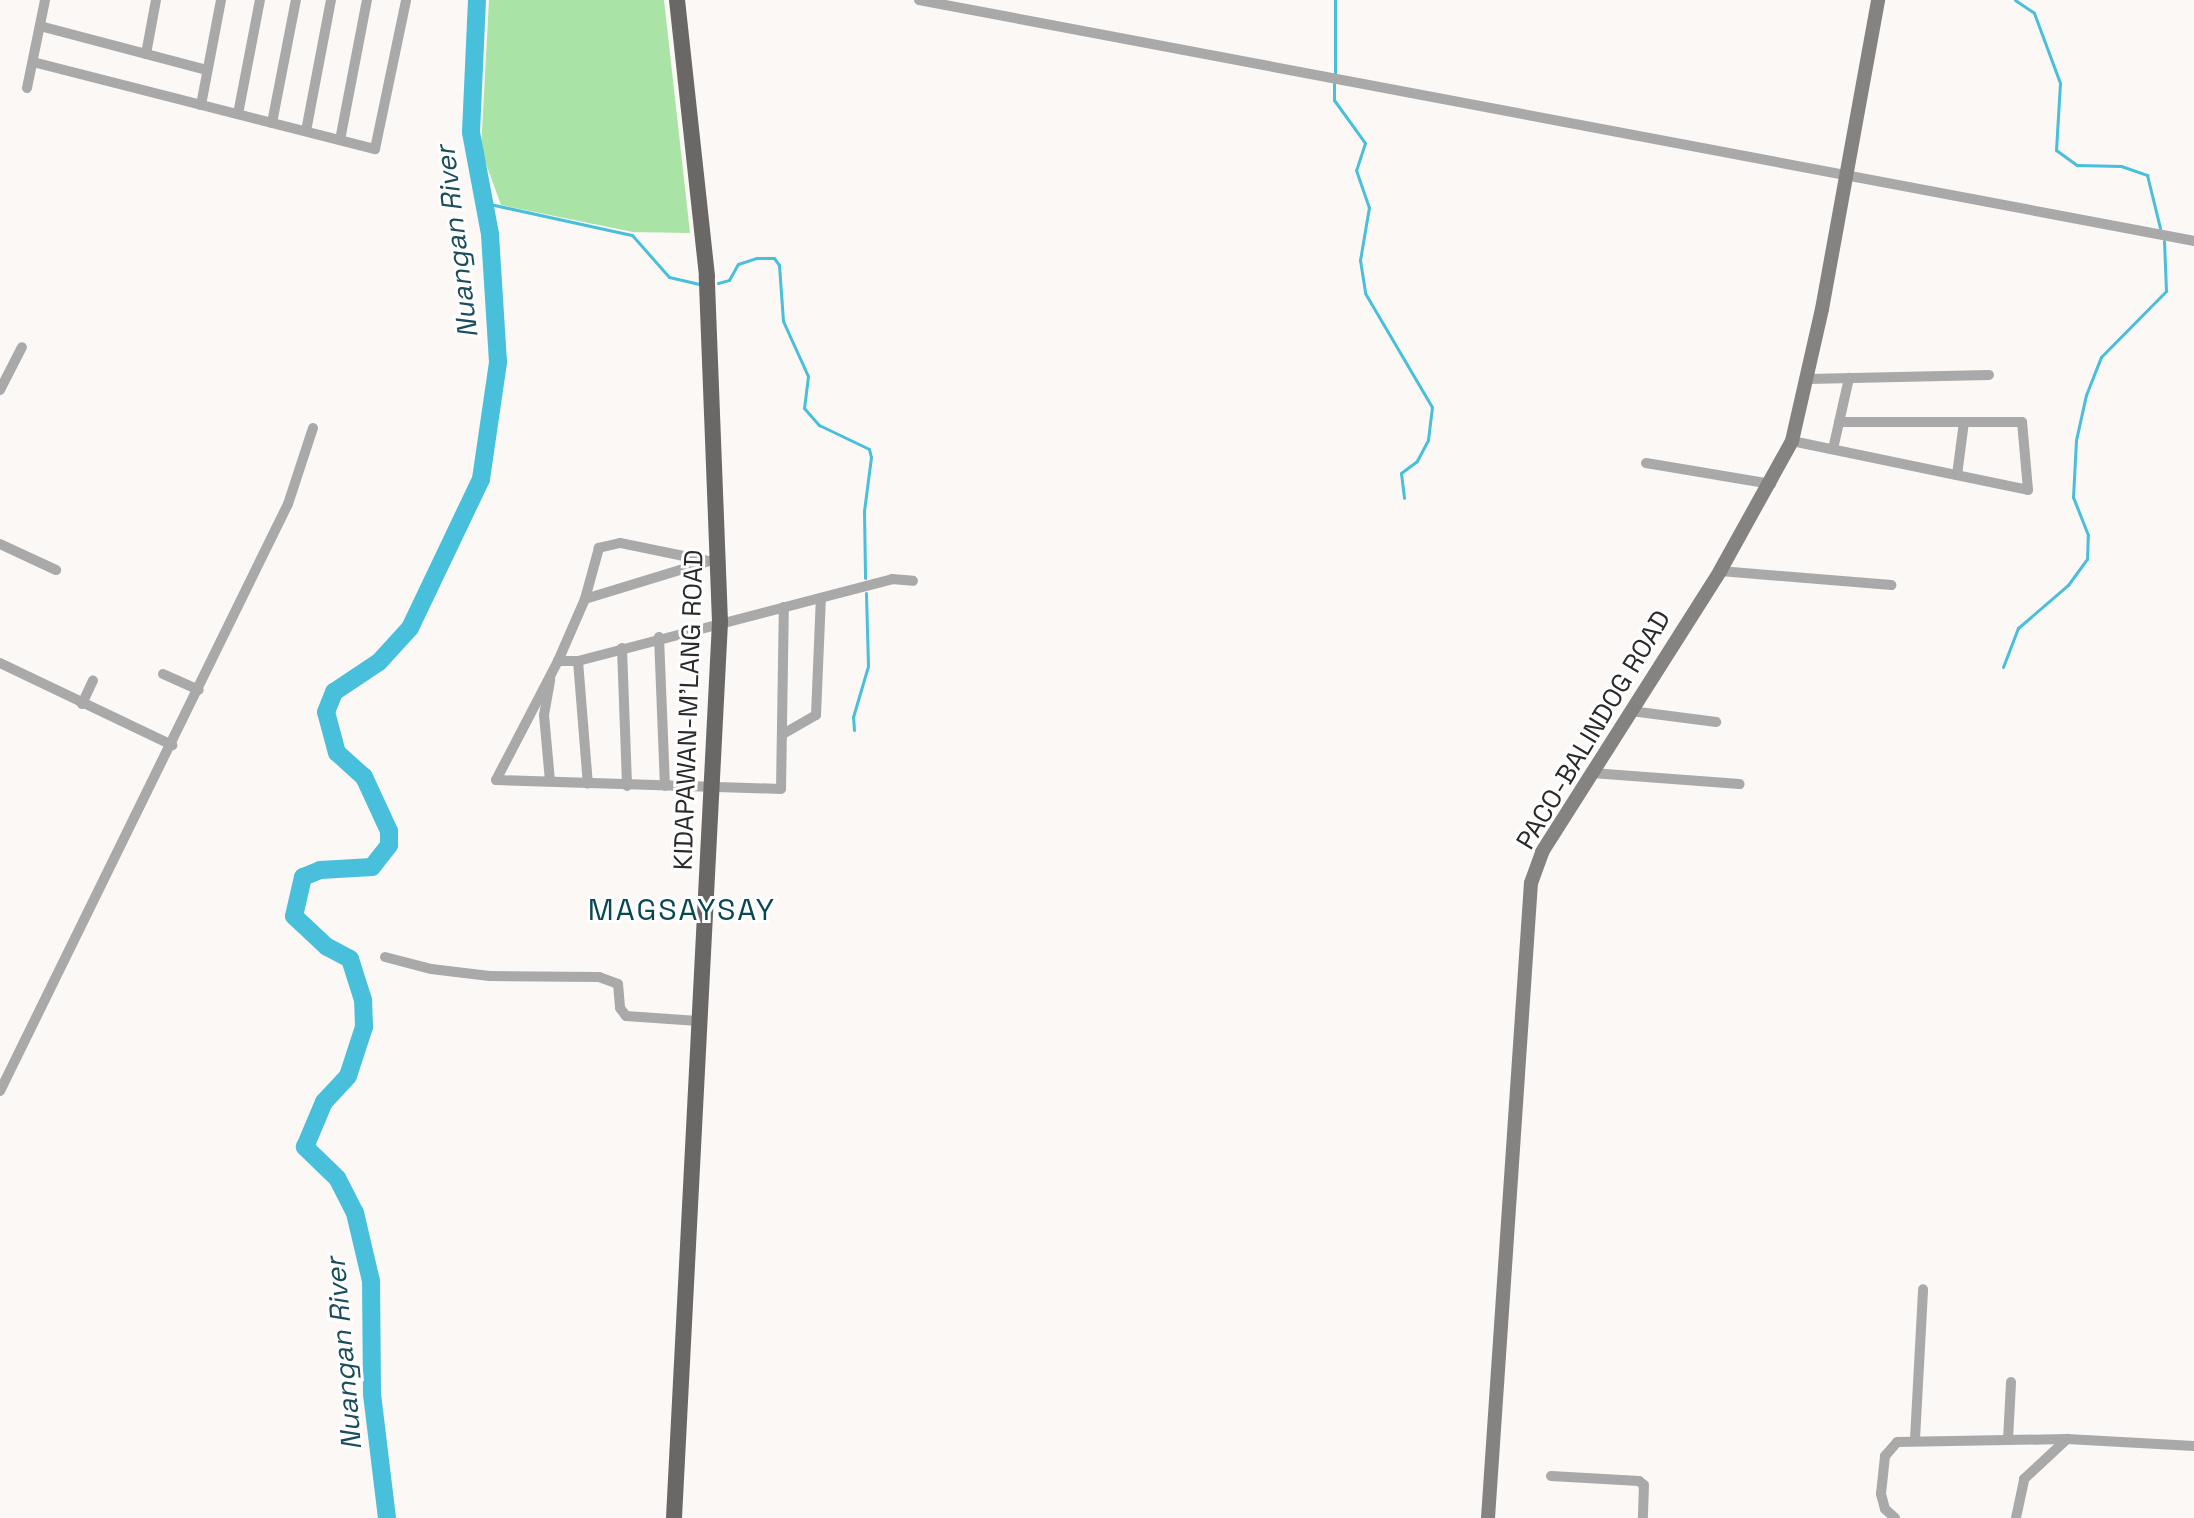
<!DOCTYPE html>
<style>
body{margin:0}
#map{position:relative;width:2194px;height:1518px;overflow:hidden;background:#fbf8f6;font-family:"Space Grotesk",sans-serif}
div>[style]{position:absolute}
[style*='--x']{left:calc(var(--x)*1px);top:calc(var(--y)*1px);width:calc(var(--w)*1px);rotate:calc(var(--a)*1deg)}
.green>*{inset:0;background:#a9e3a6}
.stream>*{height:3px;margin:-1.5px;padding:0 1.5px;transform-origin:1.5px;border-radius:1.5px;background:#48bfdb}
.river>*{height:18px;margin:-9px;padding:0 9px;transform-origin:9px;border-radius:9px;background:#48bfdb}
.street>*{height:10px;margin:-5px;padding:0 5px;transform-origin:5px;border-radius:5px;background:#aaa9a9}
.secondary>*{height:14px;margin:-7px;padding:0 7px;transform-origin:7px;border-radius:7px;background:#858282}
.primary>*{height:16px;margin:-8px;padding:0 8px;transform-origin:8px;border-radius:8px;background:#6a6767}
span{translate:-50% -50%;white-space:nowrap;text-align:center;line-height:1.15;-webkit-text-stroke:6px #fff;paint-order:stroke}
.street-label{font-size:26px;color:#2b2929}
.water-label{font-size:28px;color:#1b4d5a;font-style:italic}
.quarter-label{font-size:30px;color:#0a4851;letter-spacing:2px}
</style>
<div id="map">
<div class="green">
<i style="clip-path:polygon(489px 0,664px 0,690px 233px,633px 232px,501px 205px,481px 150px)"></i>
</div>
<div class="stream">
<i style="--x:2015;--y:0;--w:23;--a:34"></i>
<i style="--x:2034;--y:13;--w:75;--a:69.6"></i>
<i style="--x:2060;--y:83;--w:67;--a:93.4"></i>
<i style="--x:2056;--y:150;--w:26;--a:36"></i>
<i style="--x:2077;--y:165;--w:44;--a:1.3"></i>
<i style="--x:2121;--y:166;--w:28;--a:19"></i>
<i style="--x:2147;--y:175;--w:55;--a:76.2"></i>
<i style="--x:1335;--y:74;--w:74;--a:-90"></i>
<i style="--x:1334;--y:83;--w:17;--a:90"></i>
<i style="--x:1334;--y:100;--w:53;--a:54.2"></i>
<i style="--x:1365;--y:143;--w:28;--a:108"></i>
<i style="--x:1356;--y:170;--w:39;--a:71"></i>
<i style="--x:1369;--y:207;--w:54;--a:99.6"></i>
<i style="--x:1360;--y:260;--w:33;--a:81"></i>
<i style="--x:1365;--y:293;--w:132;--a:59.6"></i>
<i style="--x:1432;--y:407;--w:33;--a:97"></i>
<i style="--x:1428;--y:440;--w:24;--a:118"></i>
<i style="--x:1417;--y:461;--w:20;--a:143"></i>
<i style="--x:1401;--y:473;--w:25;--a:83"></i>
<i style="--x:485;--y:203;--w:150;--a:12.3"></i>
<i style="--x:632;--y:235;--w:56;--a:48.6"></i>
<i style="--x:669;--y:277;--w:31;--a:13"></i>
<i style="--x:718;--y:283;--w:11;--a:-15"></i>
<i style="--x:729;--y:280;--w:18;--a:-61"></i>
<i style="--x:738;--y:264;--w:19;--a:-18"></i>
<i style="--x:756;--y:258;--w:18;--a:0"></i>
<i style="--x:774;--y:258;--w:9;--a:54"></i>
<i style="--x:779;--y:265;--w:56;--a:85.9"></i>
<i style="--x:783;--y:321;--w:60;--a:65.6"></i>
<i style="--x:808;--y:376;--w:32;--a:97"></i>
<i style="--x:804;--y:408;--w:23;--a:49"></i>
<i style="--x:819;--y:425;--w:55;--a:25.6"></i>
<i style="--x:869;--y:449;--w:8;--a:76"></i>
<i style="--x:871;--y:457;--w:54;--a:97.4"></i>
<i style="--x:864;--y:511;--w:67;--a:89.1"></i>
<i style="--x:2003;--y:667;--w:42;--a:-69"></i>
<i style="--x:2018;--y:628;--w:66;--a:-40.7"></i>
<i style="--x:2068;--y:585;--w:32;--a:-54"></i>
<i style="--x:2087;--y:559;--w:24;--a:-88"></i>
<i style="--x:2088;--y:535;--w:41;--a:-111.5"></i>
<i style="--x:2073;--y:497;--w:57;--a:-87"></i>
<i style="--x:2076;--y:440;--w:46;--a:-77.5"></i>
<i style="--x:2086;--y:395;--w:41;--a:-68.5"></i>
<i style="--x:2101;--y:357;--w:93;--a:-45.4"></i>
<i style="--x:2166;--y:291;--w:50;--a:-92.3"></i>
<i style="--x:854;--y:730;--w:13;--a:-94"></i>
<i style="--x:853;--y:717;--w:53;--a:-73.6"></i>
<i style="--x:868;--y:666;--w:73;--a:-91.6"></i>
</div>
<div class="river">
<i style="--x:387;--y:1518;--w:125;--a:-96.9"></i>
<i style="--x:372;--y:1394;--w:113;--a:-90.5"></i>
<i style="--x:371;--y:1281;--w:70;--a:-103.2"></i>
<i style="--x:355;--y:1213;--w:39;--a:-117"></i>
<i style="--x:337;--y:1178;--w:45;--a:-135.9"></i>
<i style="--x:305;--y:1147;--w:49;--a:-67.1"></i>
<i style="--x:324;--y:1102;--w:35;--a:-47"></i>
<i style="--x:348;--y:1076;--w:52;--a:-71.9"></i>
<i style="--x:364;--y:1027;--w:27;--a:-92"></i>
<i style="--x:363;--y:1000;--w:43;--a:-107.6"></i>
<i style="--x:350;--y:959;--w:26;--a:-152"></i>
<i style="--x:327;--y:947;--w:45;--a:-136.8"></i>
<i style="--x:294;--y:916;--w:40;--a:-77"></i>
<i style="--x:303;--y:877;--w:18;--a:-22"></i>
<i style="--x:320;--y:870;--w:52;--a:-3.3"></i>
<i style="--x:372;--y:867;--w:28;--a:-52"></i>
<i style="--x:389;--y:845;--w:14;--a:-90"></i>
<i style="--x:389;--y:831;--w:60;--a:-114.8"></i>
<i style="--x:364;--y:777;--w:36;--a:-138"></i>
<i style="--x:337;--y:753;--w:42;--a:-105"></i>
<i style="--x:326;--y:712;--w:22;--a:-68"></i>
<i style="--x:334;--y:692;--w:54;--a:-33.7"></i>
<i style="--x:379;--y:662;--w:46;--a:-47.6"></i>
<i style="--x:410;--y:628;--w:165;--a:-64.5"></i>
<i style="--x:481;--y:479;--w:118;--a:-81.7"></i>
<i style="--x:498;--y:362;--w:128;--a:-93.6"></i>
<i style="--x:490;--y:234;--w:104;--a:-100.6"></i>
<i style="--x:471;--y:132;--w:132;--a:-87.4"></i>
</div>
<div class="street">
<i style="--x:919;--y:0;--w:1298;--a:10.7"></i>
<i style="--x:40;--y:26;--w:173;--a:14.8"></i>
<i style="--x:146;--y:54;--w:55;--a:-79.5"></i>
<i style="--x:33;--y:62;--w:353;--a:14.3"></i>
<i style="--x:375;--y:149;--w:152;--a:-78.2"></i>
<i style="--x:27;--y:88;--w:90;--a:-78.4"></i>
<i style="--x:201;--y:105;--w:107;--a:-79.2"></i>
<i style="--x:238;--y:114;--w:116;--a:-79.1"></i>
<i style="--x:272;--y:123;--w:125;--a:-79"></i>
<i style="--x:306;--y:131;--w:133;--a:-79.2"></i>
<i style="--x:340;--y:140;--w:143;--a:-79.1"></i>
<i style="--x:1808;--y:379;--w:181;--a:-1.3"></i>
<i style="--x:0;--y:390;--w:48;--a:-62.9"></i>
<i style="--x:1792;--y:441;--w:241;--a:11.7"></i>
<i style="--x:2028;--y:490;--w:68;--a:-95"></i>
<i style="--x:2022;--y:422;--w:183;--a:180"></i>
<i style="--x:1833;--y:449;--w:73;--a:-77.3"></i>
<i style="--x:1646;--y:463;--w:127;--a:9.5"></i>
<i style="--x:1957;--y:475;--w:53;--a:-82.5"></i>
<i style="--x:0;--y:544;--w:62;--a:24.9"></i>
<i style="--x:708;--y:561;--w:90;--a:-168.4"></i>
<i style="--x:620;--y:543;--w:22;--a:167"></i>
<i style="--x:599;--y:548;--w:53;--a:105.4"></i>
<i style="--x:585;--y:599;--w:68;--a:113.5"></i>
<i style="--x:558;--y:661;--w:134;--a:117.5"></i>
<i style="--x:496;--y:780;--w:285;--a:1.8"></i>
<i style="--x:781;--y:789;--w:182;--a:-89.1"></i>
<i style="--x:1720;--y:571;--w:172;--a:4.7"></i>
<i style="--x:585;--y:599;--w:130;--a:-17"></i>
<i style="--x:659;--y:637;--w:149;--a:87.7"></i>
<i style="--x:622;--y:648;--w:138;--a:87.9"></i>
<i style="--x:558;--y:661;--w:20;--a:0"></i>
<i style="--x:578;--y:661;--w:325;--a:-14.6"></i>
<i style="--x:892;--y:579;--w:21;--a:5"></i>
<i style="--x:578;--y:661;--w:123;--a:85.4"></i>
<i style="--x:0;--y:663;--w:191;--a:25.5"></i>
<i style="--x:163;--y:674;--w:39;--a:24"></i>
<i style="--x:82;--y:704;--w:26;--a:-65"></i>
<i style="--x:1631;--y:711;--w:86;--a:7.4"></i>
<i style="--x:783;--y:734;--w:38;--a:-30"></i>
<i style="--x:816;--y:715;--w:117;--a:-87.6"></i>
<i style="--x:1592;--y:773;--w:148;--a:4.3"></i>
<i style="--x:550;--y:781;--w:66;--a:-95.2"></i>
<i style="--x:544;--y:715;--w:36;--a:-80"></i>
<i style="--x:385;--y:957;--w:48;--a:14.6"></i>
<i style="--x:431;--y:969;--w:59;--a:6.8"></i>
<i style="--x:490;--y:976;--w:109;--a:0.5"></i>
<i style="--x:599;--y:977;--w:20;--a:20"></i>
<i style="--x:618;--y:984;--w:24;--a:85"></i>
<i style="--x:620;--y:1008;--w:10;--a:53"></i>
<i style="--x:626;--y:1016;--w:72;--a:4"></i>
<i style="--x:0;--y:1091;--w:654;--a:-63.87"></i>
<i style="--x:288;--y:504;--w:80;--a:-71.8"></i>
<i style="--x:1915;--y:1439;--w:150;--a:-86.9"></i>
<i style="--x:2008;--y:1440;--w:58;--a:-87"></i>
<i style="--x:1551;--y:1476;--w:88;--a:3.3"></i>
<i style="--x:1639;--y:1481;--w:6;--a:39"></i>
<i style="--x:1644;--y:1485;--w:33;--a:92"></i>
<i style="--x:1895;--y:1518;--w:13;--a:-138"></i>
<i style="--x:1885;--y:1509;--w:16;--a:-105"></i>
<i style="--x:1881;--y:1494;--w:38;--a:-84"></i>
<i style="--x:1885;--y:1456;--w:18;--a:-49"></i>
<i style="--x:1897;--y:1442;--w:170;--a:-1"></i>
<i style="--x:2067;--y:1439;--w:127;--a:3.2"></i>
<i style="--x:2016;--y:1518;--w:40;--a:-78"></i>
<i style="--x:2024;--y:1479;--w:59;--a:-42.9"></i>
</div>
<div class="secondary">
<i style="--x:1488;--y:1518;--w:636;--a:-86.13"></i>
<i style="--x:1531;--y:883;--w:33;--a:-70"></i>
<i style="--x:1542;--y:852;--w:333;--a:-57.6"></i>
<i style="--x:1720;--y:571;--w:149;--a:-61"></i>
<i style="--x:1792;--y:441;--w:135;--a:-77.2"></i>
<i style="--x:1822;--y:309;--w:314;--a:-79.7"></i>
</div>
<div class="primary">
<i style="--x:674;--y:1518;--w:897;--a:-87.06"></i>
<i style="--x:720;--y:622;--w:346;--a:-92.2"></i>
<i style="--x:707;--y:276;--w:278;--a:-96.2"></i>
</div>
<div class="street-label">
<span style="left:689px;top:710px;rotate:-88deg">KIDAPAWAN-M'LANG ROAD</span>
<span style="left:1594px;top:730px;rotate:-59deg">PACO-BALINDOG ROAD</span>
</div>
<div class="water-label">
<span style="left:456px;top:242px;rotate:-97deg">Nuangan River</span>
<span style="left:343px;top:1354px;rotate:-95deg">Nuangan River</span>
</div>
<div class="quarter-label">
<span style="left:682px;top:910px">MAGSAYSAY</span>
</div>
</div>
